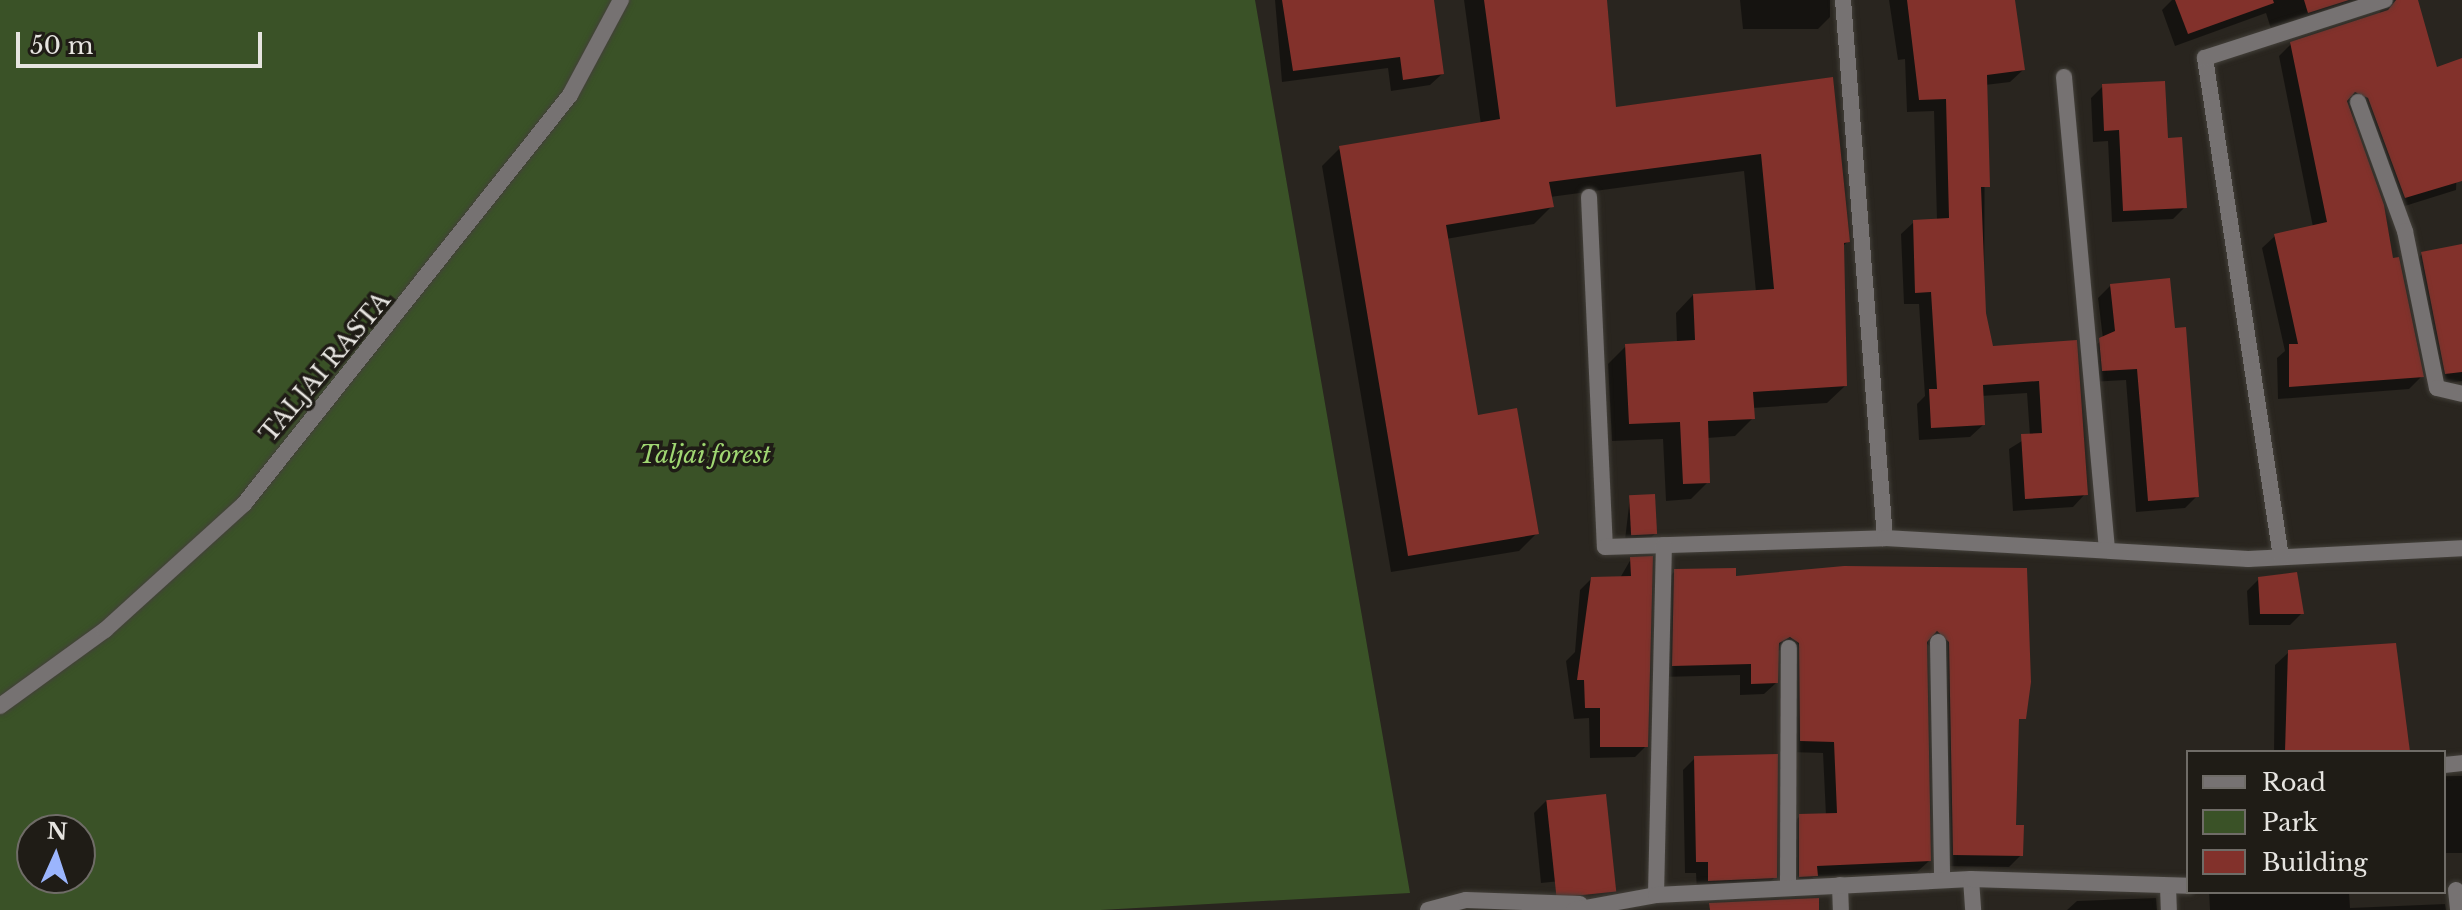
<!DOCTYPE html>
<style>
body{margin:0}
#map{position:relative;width:2462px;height:910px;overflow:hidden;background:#29251f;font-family:"Libre Baskerville",serif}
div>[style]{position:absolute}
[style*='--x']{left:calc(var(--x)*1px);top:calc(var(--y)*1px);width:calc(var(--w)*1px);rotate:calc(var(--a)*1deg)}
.green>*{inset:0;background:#3a5227}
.shadow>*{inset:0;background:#0007;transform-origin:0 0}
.building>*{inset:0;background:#82312b;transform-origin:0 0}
.roads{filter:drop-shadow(0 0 2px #43403a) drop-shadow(0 0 2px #43403a)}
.street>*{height:16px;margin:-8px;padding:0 8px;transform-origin:8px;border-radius:8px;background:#767272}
span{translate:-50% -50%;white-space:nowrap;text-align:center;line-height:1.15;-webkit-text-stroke:7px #1f1c16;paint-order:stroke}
.street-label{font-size:24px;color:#e6e4e0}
.park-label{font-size:24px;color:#a0d772;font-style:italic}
.legend{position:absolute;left:2186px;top:750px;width:260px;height:144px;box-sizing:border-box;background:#1f1c16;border:2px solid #6f6c67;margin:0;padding:10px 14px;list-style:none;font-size:24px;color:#e6e4e0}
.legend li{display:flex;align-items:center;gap:16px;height:40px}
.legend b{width:40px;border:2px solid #6f6c67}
.north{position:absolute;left:16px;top:814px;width:80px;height:80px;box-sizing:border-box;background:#1f1c16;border:2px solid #6f6c67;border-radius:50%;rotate:3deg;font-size:22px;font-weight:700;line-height:32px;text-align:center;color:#e6e4e0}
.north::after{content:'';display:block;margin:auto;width:28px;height:36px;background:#9bb5fd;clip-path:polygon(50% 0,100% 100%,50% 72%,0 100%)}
.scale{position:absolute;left:16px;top:32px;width:246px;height:36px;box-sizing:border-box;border:4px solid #e6e4e0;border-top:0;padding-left:10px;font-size:24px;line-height:28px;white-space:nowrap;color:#e6e4e0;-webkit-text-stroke:6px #1f1c16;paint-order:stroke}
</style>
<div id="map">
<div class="green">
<i style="clip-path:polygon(evenodd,0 0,1255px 0,1410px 893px,1100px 910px,0 910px,0 0,32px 830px,80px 830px,80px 878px,32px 878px,32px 830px)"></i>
</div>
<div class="shadow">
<i style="clip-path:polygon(1275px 0,1430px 0,1442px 74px,1430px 85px,1391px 91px,1388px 68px,1282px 82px)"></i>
<i style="clip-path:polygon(1464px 0,1603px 0,1615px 109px,1831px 79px,1848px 241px,1842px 247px,1845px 386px,1827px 403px,1752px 408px,1753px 418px,1735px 436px,1707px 438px,1708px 482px,1691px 499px,1666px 501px,1663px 439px,1612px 441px,1608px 364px,1626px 346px,1677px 343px,1676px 313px,1693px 295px,1756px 292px,1744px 171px,1550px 197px,1551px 207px,1534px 224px,1446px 239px,1477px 417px,1536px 534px,1519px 551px,1391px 572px,1322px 166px,1340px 148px,1481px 125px)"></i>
<i style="clip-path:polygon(1740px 0,1830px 0,1830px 17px,1818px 29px,1743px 29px)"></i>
<i style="clip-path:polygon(1889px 0,2001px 0,2023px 70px,2010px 82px,1985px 85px,1984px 313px,1991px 348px,2075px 342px,2085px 494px,2073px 507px,2013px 511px,2009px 449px,2030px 436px,2027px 393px,1981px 396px,1983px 425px,1970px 437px,1919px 440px,1917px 404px,1925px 396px,1919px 304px,1904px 304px,1901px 234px,1914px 222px,1937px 221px,1934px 111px,1907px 112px,1905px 59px,1898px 60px)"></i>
<i style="clip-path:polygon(2172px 0,2398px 0,2436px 70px,2462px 60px,2456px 190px,2392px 210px,2351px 109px,2421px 377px,2409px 389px,2278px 399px,2277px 358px,2285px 351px,2262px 248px,2275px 236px,2313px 227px,2279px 56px,2291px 44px,2379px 15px,2382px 5px,2272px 32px,2266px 13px,2175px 46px,2162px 10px)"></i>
<i style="clip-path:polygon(2103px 86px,2185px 207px,2173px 219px,2112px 222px,2108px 141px,2093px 142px,2091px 98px)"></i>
<i style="clip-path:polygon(2462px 246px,2462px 381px,2434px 385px,2410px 266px,2422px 254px)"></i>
<i style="clip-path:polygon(2110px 286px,2197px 496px,2185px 508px,2136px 512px,2126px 380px,2090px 382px,2088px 352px,2103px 339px,2098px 298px)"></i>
<i style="clip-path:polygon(1630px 497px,1655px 534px,1649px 539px,1625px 540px)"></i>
<i style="clip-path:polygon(1631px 559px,1646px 746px,1635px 757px,1590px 758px,1589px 718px,1574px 719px,1566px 661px,1575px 652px,1580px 590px,1591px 579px,1620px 578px)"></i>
<i style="clip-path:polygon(2025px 570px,2014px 827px,2021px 855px,2009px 867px,1942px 866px,1938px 654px,1925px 642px,1929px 861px,1917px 872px,1814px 877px,1788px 888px,1788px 828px,1800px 816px,1826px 816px,1823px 753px,1789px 752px,1784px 649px,1777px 651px,1776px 683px,1764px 694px,1740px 695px,1740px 675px,1661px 677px,1663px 583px,1675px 571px,1734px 578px)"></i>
<i style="clip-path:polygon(2259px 579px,2302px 613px,2290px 625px,2249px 625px,2247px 591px)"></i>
<i style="clip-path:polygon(2289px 652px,2408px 752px,2274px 752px,2275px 665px)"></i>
<i style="clip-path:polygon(1695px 758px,1775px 877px,1763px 889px,1697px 892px,1696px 873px,1685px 873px,1683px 770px)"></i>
<i style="left:2444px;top:776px;width:18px;height:77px"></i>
<i style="clip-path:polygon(1546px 801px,1599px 877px,1541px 883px,1534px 813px)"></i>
<i style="clip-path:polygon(2209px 892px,2349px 892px,2350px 908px,2445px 904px,2446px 910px,2210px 910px)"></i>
<i style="clip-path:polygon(2156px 898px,2157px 910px,2067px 910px,2077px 901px)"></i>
</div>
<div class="building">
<i style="clip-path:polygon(1282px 0,1434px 0,1444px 74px,1403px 80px,1400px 57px,1293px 71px)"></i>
<i style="clip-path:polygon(1484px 0,1607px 0,1616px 107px,1833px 77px,1850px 242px,1844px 243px,1847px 386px,1753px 392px,1755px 419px,1708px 421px,1710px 483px,1683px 484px,1680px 422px,1629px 424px,1625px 344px,1695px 340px,1693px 294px,1774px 289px,1761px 154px,1549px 182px,1554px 207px,1446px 225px,1478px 415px,1517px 408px,1539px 534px,1408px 556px,1339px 146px,1500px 119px)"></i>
<i style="clip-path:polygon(1907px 0,2015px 0,2025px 70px,1987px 75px,1990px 187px,1981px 187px,1986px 313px,1993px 346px,2077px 340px,2088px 495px,2025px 499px,2021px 434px,2042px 433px,2039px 381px,1983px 385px,1985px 425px,1931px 428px,1929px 389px,1937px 389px,1931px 292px,1915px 293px,1913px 220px,1949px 218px,1946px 99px,1919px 100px)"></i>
<i style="clip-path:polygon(2175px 0,2273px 0,2274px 3px,2188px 34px)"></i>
<i style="clip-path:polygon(2304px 0,2349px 0,2308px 13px)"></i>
<i style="clip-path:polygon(2396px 0,2418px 0,2437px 67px,2462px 58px,2462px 181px,2405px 198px,2368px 98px,2355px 92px,2347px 101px,2384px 205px,2393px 258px,2399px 257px,2424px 377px,2289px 387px,2289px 344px,2298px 344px,2274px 234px,2327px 222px,2290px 42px,2388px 10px)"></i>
<i style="clip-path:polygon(2165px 81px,2168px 138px,2182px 137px,2187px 208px,2123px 211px,2119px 130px,2104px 131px,2102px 84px)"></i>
<i style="clip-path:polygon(2462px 244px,2462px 372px,2445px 374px,2421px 252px)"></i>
<i style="clip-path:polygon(2170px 278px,2175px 328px,2186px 327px,2199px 497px,2148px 501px,2137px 369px,2102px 371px,2099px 338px,2115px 331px,2110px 284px)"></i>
<i style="left:1655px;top:494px;width:40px;height:26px;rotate:87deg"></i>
<i style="clip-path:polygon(1653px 556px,1648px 747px,1600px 747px,1600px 708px,1585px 708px,1584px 680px,1577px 680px,1591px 577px,1631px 576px,1630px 557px)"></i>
<i style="clip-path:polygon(1844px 566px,2027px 568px,2031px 682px,2026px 719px,2019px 719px,2016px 825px,2024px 825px,2023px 856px,1953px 855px,1949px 642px,1937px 631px,1927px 642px,1931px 861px,1817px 866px,1818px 876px,1799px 877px,1799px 814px,1837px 813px,1834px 742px,1800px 741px,1799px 643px,1790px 637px,1779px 643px,1778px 683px,1751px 684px,1751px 664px,1672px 666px,1674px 569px,1736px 568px,1736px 576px)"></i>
<i style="clip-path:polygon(2297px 572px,2304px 614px,2260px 614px,2258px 577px)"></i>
<i style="clip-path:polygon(2396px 643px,2410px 752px,2285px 752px,2288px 650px)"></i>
<i style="clip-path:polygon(1778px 754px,1777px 878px,1708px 881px,1708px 862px,1696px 862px,1694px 756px)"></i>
<i style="left:1606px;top:794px;width:98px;height:60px;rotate:84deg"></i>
<i style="clip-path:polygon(1819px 898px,1819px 910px,1710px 910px,1709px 903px)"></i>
</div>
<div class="roads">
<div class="street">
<i style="--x:1843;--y:0;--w:540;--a:85.54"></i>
<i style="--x:2064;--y:77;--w:475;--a:84.8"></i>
<i style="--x:2358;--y:102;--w:137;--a:70"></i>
<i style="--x:2405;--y:231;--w:160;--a:78.5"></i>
<i style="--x:2437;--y:388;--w:26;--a:13"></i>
<i style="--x:1589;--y:197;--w:350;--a:87.4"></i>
<i style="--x:1605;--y:547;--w:280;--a:-1.8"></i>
<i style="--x:1885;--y:538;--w:364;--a:3.3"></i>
<i style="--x:2248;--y:559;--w:214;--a:-2.9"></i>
<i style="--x:2281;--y:557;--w:505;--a:-98.66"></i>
<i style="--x:2205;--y:58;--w:189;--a:-17.9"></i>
<i style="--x:1938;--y:642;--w:238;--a:89"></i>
<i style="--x:0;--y:706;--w:130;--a:-35.9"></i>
<i style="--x:105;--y:630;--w:188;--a:-42.2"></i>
<i style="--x:244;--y:504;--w:523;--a:-51.44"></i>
<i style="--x:570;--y:95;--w:108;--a:-61.8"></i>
<i style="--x:2444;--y:765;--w:18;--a:-6"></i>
<i style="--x:1971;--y:879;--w:31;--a:86"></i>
<i style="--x:1840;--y:885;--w:25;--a:88"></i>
<i style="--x:2168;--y:886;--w:24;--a:88"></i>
<i style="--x:1788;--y:888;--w:240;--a:-89.8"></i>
<i style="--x:2456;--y:890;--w:20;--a:84"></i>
<i style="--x:1656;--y:895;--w:350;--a:-88.7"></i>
<i style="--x:1428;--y:910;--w:39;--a:-15"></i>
<i style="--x:1466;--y:900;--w:114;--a:2"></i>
<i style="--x:1574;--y:910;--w:83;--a:-10.4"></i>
<i style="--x:1656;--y:895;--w:315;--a:-2.9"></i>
<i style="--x:1971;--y:879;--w:217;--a:1.8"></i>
</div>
</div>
<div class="street-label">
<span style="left:325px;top:367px;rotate:-50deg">TALJAI RASTA</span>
</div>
<div class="park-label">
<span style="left:705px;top:455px">Taljai forest</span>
</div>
<ul class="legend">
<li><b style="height:10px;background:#767272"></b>Road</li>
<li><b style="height:22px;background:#3a5227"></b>Park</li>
<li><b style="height:22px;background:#82312b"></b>Building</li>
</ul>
<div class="north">N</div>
<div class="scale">50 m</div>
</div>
